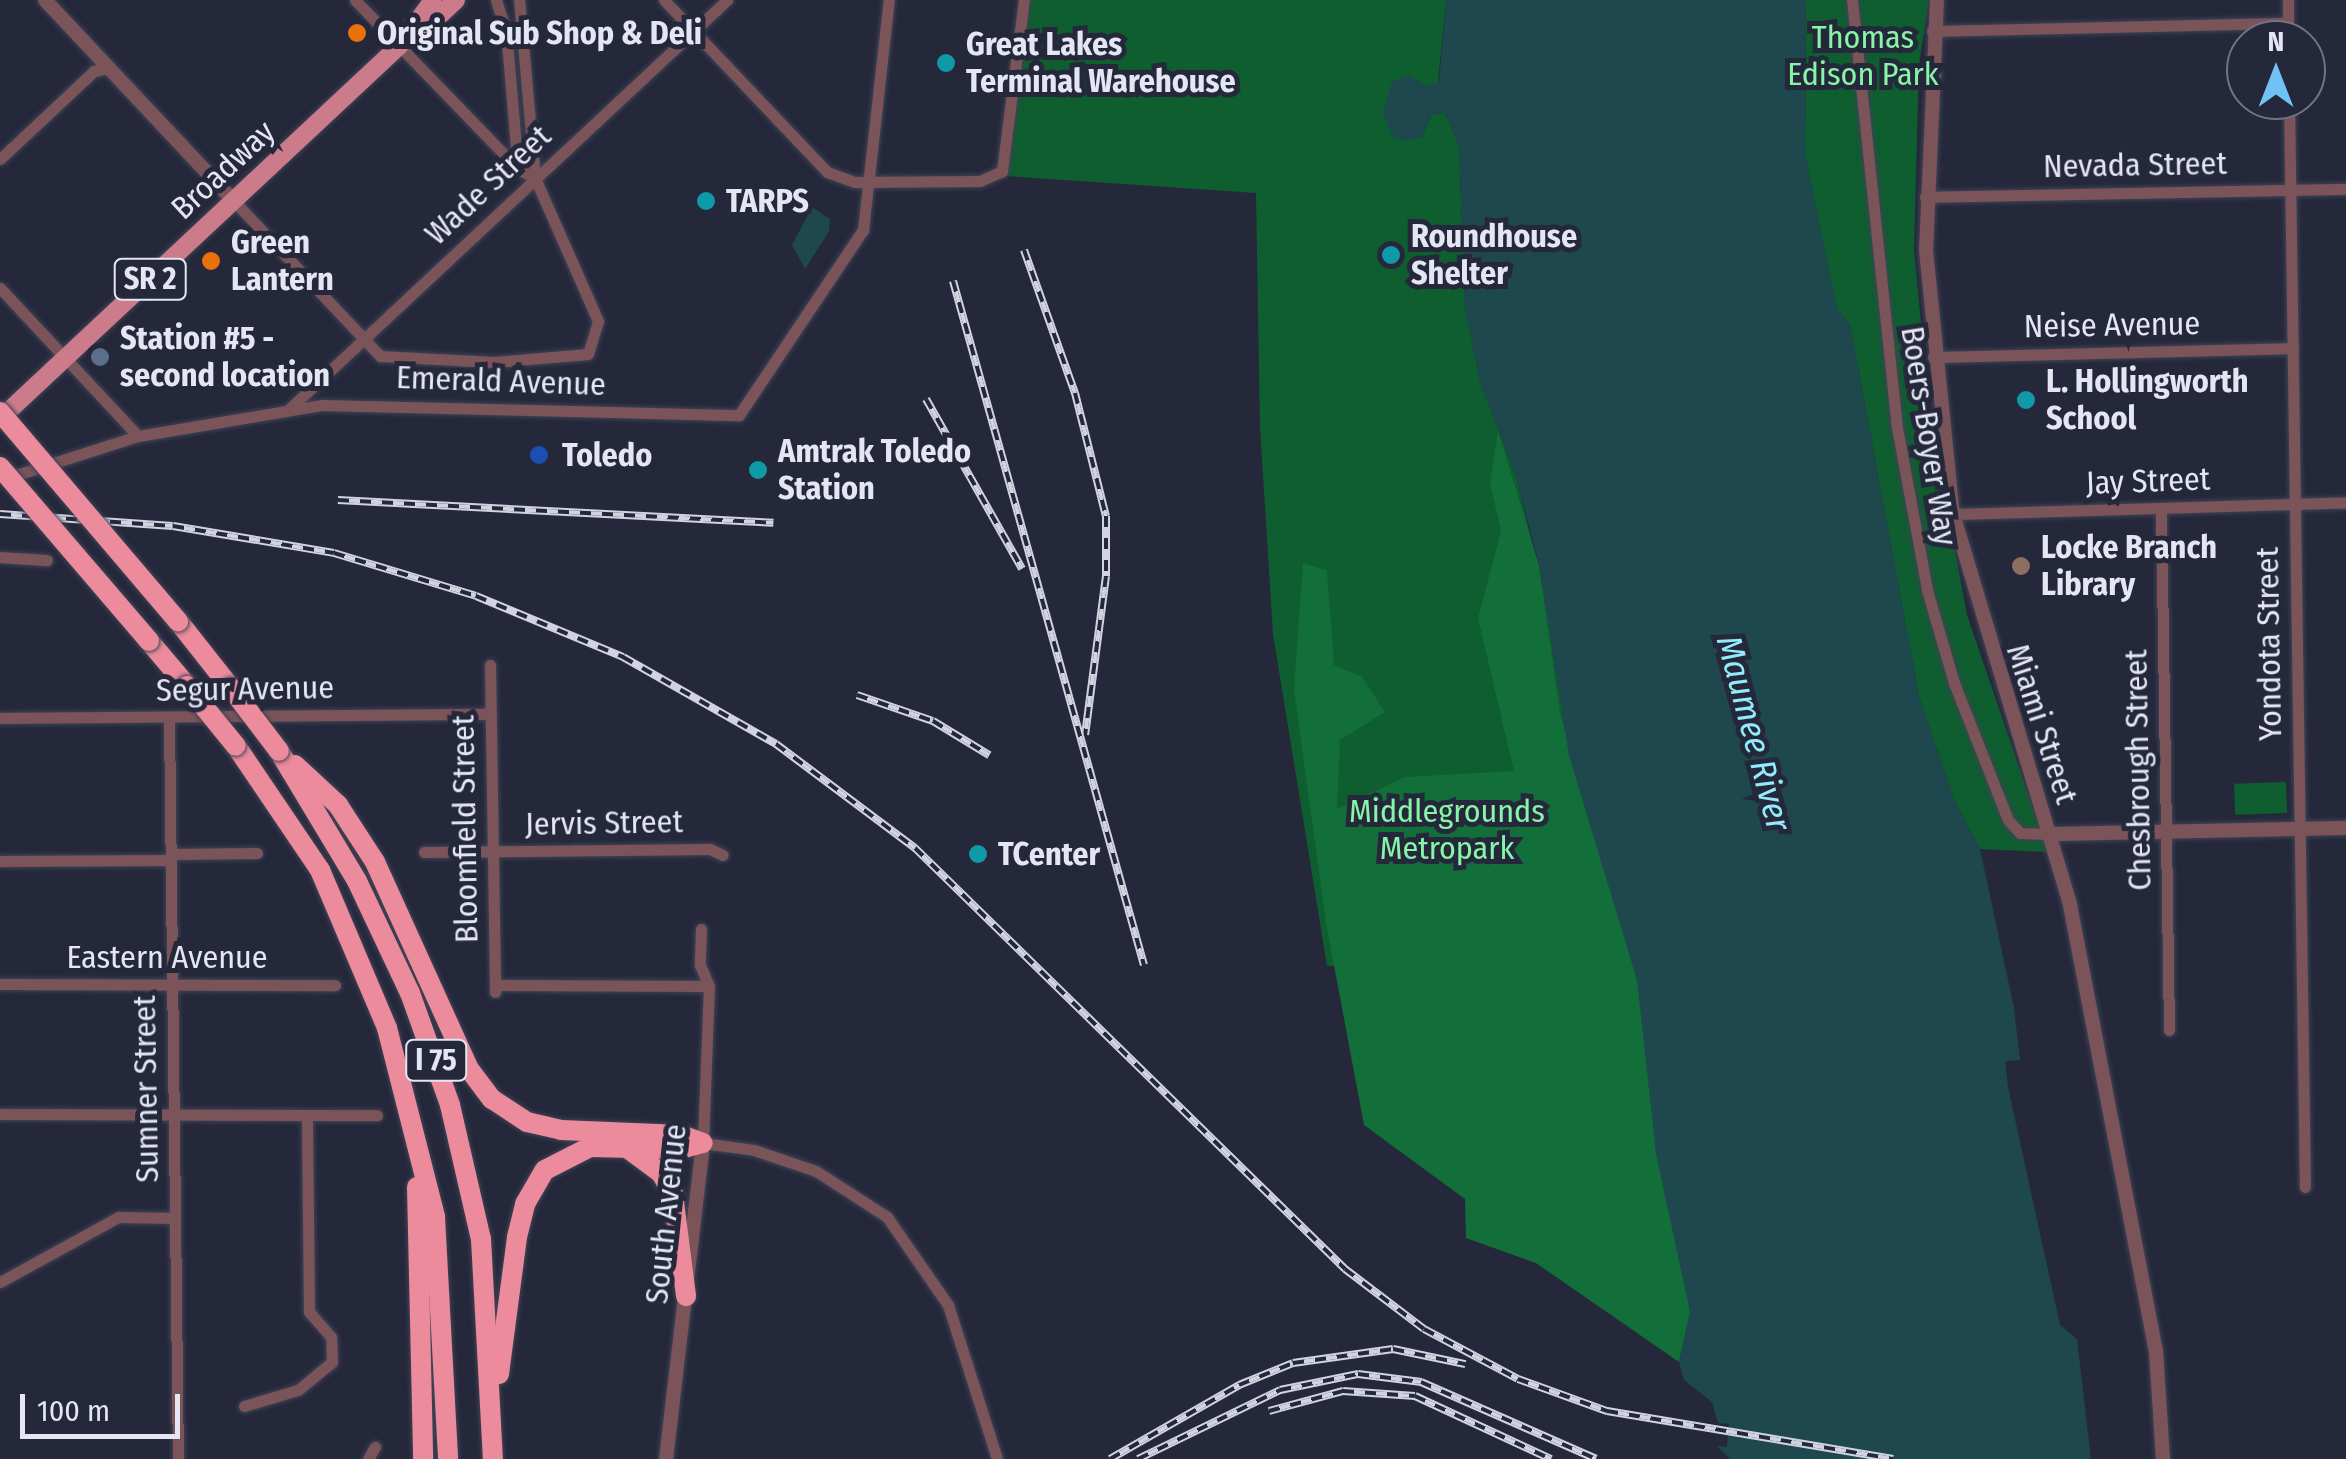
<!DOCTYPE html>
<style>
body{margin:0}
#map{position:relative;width:2346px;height:1459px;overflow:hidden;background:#25283b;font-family:"Fira Sans Condensed",sans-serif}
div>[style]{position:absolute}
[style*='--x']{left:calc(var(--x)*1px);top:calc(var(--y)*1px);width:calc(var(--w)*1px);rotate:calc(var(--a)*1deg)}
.green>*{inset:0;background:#0e5e30;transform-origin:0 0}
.forest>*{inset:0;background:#126f3a}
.water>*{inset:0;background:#1f484e}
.roads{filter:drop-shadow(0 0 2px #404355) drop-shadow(0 0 2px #404355)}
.minor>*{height:11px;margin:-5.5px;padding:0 5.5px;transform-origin:5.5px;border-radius:5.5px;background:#7b545a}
.tertiary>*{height:14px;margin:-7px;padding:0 7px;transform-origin:7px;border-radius:7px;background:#7b545a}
.primary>*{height:18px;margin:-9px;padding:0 9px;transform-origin:9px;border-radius:9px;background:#cb7b89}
.motorway>*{height:20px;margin:-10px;padding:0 10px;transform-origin:10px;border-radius:10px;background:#eb8b9c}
.rail>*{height:8px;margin-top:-4px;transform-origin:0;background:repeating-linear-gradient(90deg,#25283b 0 11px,#d1d4e0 0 22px);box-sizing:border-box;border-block:2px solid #d1d4e0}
.bridges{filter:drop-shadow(0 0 2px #404355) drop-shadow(0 0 2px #404355)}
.motorway-bridge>*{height:20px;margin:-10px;padding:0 10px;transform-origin:10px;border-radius:10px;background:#eb8b9c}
.dots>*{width:28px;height:28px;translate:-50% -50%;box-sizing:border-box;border:5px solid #25283b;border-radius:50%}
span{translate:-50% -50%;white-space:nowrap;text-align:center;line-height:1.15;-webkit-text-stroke:10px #25283b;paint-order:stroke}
.shield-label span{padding:2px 8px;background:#25283b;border:2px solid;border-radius:8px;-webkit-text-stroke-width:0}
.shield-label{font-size:30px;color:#e4e7f3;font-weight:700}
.poi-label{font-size:32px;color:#e4e7f3;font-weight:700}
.left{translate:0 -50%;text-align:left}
.park-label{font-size:32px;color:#87f5a8}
.street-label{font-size:32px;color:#e4e7f3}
.water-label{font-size:35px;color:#91ecfa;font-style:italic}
.north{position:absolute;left:2226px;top:20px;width:100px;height:100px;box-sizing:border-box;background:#25283b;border:2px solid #717485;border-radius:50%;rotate:0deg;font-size:28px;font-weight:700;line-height:40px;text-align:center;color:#e4e7f3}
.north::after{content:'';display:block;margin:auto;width:35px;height:45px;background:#70c2f4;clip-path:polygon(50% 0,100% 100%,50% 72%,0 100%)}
.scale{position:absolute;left:20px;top:1394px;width:160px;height:45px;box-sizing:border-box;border:5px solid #e4e7f3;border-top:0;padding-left:12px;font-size:30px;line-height:35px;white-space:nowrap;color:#e4e7f3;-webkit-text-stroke:8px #25283b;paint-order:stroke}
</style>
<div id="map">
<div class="green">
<i style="clip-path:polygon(1023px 0,1446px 0,1438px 83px,1428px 86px,1408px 76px,1422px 137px,1431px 115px,1445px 113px,1459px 146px,1465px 308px,1481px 385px,1516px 475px,1637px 980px,1327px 966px,1273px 634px,1260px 428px,1256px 193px,1006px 176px)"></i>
<i style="clip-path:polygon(1806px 0,1929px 0,1919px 65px,1914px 250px,1930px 416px,1967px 615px,2048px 852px,1980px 849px,1955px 802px,1919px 697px,1850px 324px,1837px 309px,1805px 155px)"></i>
<i style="left:2286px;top:782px;width:31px;height:52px;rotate:88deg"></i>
</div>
<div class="forest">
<i style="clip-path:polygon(1498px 431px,1539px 565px,1560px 714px,1637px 980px,1690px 1312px,1679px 1362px,1536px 1263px,1466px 1238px,1465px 1199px,1364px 1125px,1326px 923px,1294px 690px,1303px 563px,1327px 571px,1334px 665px,1362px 677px,1385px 712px,1340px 740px,1337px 809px,1405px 777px,1514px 771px,1478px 618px,1501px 531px,1490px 483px)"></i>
</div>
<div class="water">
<i style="clip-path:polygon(1446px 0,1806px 0,1805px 155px,1837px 308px,1850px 324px,1919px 697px,1955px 802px,1980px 849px,2014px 1008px,2020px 1060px,2005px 1061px,2008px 1087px,2060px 1325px,2077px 1339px,2091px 1459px,1730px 1459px,1717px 1446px,1727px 1447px,1729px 1424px,1718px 1423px,1712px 1402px,1684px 1380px,1679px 1362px,1690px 1312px,1656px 1154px,1637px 980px,1569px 756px,1539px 565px,1516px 475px,1481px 385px,1465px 308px,1459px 146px,1445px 113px,1431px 115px,1422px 137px,1407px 141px,1393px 138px,1383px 113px,1392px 82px,1408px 76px,1428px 86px,1439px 82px)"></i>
<i style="clip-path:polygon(812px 207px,830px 219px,829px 231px,805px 269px,792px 245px)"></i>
</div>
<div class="roads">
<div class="minor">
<i style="--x:355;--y:0;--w:235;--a:46"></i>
<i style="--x:518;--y:169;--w:19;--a:28"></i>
<i style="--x:496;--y:0;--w:32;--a:72"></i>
<i style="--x:506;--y:30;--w:140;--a:85.1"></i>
<i style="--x:664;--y:0;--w:237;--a:46.5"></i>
<i style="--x:827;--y:172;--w:29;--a:20"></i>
<i style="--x:854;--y:182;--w:126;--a:-0.5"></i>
<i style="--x:980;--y:181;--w:24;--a:-24"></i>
<i style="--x:1002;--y:171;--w:172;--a:-82.7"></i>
<i style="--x:1852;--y:0;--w:424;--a:84"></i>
<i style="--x:1896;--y:422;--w:171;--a:79.5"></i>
<i style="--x:1927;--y:590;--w:97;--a:73.8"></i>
<i style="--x:1954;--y:683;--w:147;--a:68.5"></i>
<i style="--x:2008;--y:820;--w:18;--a:47"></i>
<i style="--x:2020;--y:833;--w:30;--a:2"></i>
<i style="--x:2288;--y:0;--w:40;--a:90"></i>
<i style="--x:1932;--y:31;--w:356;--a:-1.3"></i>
<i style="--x:2289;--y:100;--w:1087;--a:89.16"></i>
<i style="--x:0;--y:159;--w:129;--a:-43.1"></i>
<i style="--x:94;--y:71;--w:14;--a:-12"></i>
<i style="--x:1925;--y:197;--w:421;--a:-1.1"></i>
<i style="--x:234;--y:201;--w:213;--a:46.7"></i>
<i style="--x:380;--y:356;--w:114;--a:3"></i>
<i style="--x:494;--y:362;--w:94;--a:-4.9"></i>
<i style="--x:588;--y:354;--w:34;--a:-73"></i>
<i style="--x:598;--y:321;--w:156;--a:-113.8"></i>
<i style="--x:535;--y:178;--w:179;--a:-95.1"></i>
<i style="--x:0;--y:288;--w:202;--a:47"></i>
<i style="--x:1933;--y:357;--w:360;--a:-1.4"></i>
<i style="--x:288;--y:410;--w:601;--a:-43.04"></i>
<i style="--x:7;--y:478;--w:138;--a:-17.8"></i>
<i style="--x:138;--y:436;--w:187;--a:-9.6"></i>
<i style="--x:322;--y:405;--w:417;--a:1.4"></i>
<i style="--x:739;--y:415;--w:223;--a:-56.2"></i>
<i style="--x:863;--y:230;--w:231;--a:-83.6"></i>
<i style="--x:2161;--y:509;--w:521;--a:89.12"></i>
<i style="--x:1953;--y:514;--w:393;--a:-1.7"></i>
<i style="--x:0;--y:557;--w:47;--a:3.7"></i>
<i style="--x:490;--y:665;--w:327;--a:89.1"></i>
<i style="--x:169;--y:717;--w:742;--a:89.31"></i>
<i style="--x:0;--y:718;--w:491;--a:-0.5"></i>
<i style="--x:424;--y:852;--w:286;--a:-0.6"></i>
<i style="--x:710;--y:849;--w:14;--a:25"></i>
<i style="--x:171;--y:854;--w:86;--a:-0.7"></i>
<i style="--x:0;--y:861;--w:171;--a:-0.3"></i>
<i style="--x:701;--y:929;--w:36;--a:92"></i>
<i style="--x:700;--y:965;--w:23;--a:67"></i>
<i style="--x:709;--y:986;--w:157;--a:92.2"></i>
<i style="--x:703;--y:1143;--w:51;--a:7.8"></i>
<i style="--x:754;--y:1150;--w:65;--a:18.7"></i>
<i style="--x:816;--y:1171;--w:85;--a:32.9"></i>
<i style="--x:887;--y:1217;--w:107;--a:55.3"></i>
<i style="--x:948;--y:1305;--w:162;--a:72.3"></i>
<i style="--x:0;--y:984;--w:335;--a:0.2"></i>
<i style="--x:495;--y:985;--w:214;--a:0.3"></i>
<i style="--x:0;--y:1114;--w:377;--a:0.2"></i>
<i style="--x:0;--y:1282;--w:135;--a:-28.8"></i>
<i style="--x:118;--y:1217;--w:57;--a:1"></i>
<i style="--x:244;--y:1406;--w:56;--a:-16.5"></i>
<i style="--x:298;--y:1390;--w:44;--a:-39.5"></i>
<i style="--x:332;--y:1362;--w:25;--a:-92"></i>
<i style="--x:331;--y:1337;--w:33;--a:-131"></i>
<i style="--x:309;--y:1312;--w:197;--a:-90.6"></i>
<i style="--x:368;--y:1459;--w:14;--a:-60"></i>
</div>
<div class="tertiary">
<i style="--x:45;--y:0;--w:276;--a:46.8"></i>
<i style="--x:1937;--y:0;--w:250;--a:92.5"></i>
<i style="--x:1926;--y:250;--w:265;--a:84.2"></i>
<i style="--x:1953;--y:514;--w:408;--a:73.3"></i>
<i style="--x:2070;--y:905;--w:454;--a:79.1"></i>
<i style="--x:2156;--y:1351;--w:108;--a:86.3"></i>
<i style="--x:2050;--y:834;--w:296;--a:-1.2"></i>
<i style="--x:666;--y:1459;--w:318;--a:-83.3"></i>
</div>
<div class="primary">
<i style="--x:421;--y:33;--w:48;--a:-43.3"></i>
<i style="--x:0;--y:419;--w:546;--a:-43.07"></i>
<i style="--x:399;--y:46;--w:57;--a:-53.5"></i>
</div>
<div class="motorway">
<i style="--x:178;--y:621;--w:85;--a:51.7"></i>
<i style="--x:149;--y:641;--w:59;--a:49.8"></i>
<i style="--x:236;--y:746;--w:150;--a:55.9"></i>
<i style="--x:320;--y:870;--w:172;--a:67"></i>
<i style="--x:387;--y:1028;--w:195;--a:75.7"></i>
<i style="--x:435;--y:1217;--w:242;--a:86.9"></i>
<i style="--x:279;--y:751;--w:152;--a:59"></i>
<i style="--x:357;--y:881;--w:124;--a:64.7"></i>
<i style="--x:410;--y:993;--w:119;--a:70.3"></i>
<i style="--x:450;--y:1105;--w:138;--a:77"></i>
<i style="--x:481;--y:1239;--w:220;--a:86.9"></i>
<i style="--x:295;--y:765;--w:59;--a:42.9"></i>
<i style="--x:338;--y:805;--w:68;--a:57"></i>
<i style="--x:375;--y:862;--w:227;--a:65.6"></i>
<i style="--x:469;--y:1069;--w:38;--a:53"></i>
<i style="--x:492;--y:1099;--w:42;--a:33.3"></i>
<i style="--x:527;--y:1122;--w:35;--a:13"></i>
<i style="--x:561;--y:1130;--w:120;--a:2.4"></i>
<i style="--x:681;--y:1135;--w:23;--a:20"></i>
<i style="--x:627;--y:1148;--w:42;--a:36.3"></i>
<i style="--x:661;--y:1173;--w:24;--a:60"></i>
<i style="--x:673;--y:1194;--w:103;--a:82.7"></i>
<i style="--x:417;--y:1187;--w:272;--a:88.7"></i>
<i style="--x:499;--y:1374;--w:138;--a:-82.5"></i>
<i style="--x:517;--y:1237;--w:34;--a:-76"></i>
<i style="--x:525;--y:1204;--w:39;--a:-60"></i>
<i style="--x:545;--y:1170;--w:51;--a:-27.1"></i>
<i style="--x:590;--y:1147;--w:90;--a:1.3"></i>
<i style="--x:680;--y:1149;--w:23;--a:-15"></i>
</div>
</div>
<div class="rail">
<i style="--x:1024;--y:250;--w:152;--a:70.4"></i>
<i style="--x:1075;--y:393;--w:127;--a:75.9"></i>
<i style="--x:1106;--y:516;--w:60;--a:90"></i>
<i style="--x:1106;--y:576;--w:160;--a:97.5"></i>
<i style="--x:953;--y:281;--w:710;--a:74.4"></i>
<i style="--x:926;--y:399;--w:195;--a:60.5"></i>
<i style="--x:338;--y:500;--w:436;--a:3"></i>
<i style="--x:0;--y:514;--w:173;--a:4"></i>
<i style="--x:173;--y:526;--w:163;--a:9.5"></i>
<i style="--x:334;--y:553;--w:148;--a:16.8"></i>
<i style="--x:476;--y:596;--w:159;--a:22.5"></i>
<i style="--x:623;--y:657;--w:176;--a:29.6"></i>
<i style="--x:776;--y:744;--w:174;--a:36.8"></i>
<i style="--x:915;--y:848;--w:602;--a:44.39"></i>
<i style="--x:1345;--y:1269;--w:99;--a:37.2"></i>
<i style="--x:1424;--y:1329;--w:106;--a:28"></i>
<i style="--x:1518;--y:1379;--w:95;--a:19.8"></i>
<i style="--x:1607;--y:1411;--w:290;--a:9.5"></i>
<i style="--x:857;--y:695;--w:80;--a:18.9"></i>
<i style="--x:933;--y:721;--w:66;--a:31.3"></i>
<i style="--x:1269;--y:1411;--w:77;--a:-15.1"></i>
<i style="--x:1343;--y:1391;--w:72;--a:4"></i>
<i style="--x:1415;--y:1396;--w:150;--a:24.9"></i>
<i style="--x:1110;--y:1459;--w:149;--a:-29.8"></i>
<i style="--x:1239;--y:1385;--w:58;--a:-22.2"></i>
<i style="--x:1293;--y:1363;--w:101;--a:-8"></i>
<i style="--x:1393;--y:1349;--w:74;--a:11.8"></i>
<i style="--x:1138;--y:1459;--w:158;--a:-25.9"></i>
<i style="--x:1280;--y:1390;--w:80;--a:-11.6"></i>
<i style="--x:1358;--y:1374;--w:64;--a:7.2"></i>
<i style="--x:1421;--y:1382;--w:191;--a:23.7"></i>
</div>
<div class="bridges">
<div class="motorway-bridge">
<i style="--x:0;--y:412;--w:275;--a:49.6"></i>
<i style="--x:0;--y:467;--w:229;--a:49.4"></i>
<i style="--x:187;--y:686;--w:77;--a:50.8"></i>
<i style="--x:231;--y:688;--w:79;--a:52.7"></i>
</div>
</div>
<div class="dots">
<i style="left:357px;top:33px;background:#e8710a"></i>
<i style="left:946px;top:63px;background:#0f9aa8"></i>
<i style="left:706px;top:201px;background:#0f9aa8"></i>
<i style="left:1391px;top:255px;background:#0f9aa8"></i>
<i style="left:211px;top:261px;background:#e8710a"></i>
<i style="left:100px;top:357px;background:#5c6f8a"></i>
<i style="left:2026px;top:400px;background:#0f9aa8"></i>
<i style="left:539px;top:455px;background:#1a4fb4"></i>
<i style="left:758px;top:470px;background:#0f9aa8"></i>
<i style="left:2021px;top:566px;background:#8d6e63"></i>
<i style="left:978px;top:854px;background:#0f9aa8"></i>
</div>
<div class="shield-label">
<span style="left:150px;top:279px">SR 2</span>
<span style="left:436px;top:1060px">I 75</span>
</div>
<div class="poi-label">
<span class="left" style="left:377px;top:33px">Original Sub Shop &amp; Deli</span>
<span class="left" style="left:966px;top:63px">Great Lakes<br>Terminal Warehouse</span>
<span class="left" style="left:726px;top:201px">TARPS</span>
<span class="left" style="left:1411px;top:255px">Roundhouse<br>Shelter</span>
<span class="left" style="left:231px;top:261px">Green<br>Lantern</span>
<span class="left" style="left:120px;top:357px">Station #5 -<br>second location</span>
<span class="left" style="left:2046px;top:400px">L. Hollingworth<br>School</span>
<span class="left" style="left:778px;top:470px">Amtrak Toledo<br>Station</span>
<span class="left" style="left:562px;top:455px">Toledo</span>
<span class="left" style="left:2041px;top:566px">Locke Branch<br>Library</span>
<span class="left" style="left:998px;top:854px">TCenter</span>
</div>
<div class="park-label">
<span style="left:1863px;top:56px">Thomas<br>Edison Park</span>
<span style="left:1447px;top:830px">Middlegrounds<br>Metropark</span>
</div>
<div class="street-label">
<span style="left:2135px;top:165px;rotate:-1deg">Nevada Street</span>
<span style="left:223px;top:170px;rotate:-43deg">Broadway</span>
<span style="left:488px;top:185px;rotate:-43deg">Wade Street</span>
<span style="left:2112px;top:325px;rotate:-1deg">Neise Avenue</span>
<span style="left:501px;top:381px;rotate:2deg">Emerald Avenue</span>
<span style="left:1929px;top:436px;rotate:81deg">Boers-Boyer Way</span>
<span style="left:2148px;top:481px;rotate:-2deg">Jay Street</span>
<span style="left:2269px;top:644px;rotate:-91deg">Yondota Street</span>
<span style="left:245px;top:689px;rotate:-1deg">Segur Avenue</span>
<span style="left:2042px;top:724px;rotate:72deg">Miami Street</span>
<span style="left:2138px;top:770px;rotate:-91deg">Chesbrough Street</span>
<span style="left:604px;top:823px;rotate:-1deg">Jervis Street</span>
<span style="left:465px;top:829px;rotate:-91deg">Bloomfield Street</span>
<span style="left:167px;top:957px">Eastern Avenue</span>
<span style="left:146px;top:1089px;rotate:-91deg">Sumner Street</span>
<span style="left:666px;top:1214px;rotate:-84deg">South Avenue</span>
</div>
<div class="water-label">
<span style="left:1754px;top:733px;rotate:75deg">Maumee River</span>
</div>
<div class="north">N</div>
<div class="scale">100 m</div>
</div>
